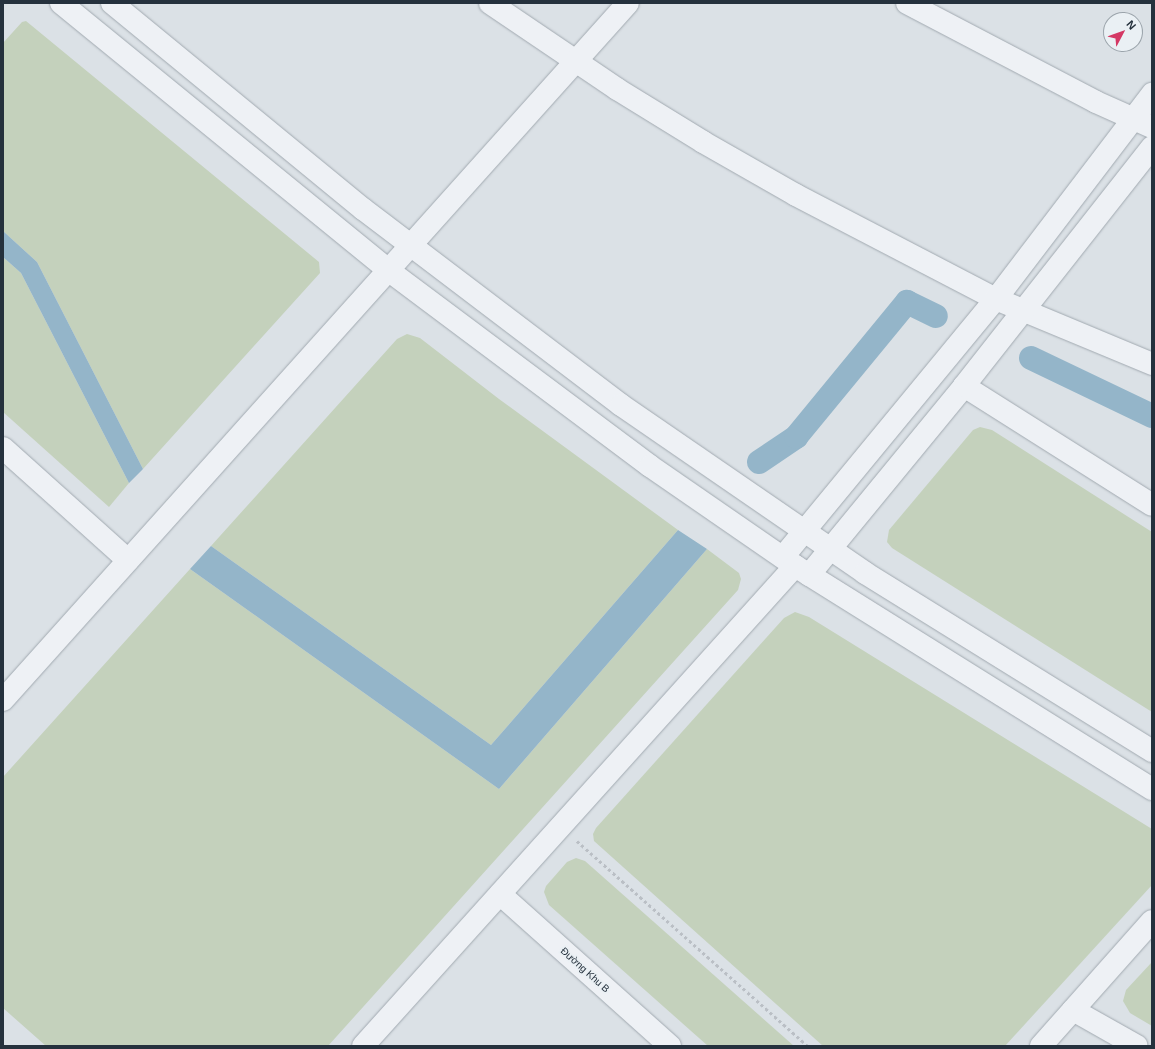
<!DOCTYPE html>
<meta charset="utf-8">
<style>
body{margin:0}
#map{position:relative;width:1155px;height:1049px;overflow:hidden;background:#dbe1e6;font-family:Arial,sans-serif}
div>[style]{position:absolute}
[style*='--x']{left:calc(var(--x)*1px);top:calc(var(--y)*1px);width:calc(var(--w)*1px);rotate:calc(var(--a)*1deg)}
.green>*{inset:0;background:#c4d1bc}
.water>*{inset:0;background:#94b5c9}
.canal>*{height:24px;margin:-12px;padding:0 12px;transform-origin:12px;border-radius:12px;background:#94b5c9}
.path>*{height:2.5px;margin-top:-1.25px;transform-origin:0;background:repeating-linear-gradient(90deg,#babfc5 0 3px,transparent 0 6px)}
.roads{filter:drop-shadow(0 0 1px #a1a9b0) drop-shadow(0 0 1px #a1a9b0)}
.minor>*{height:22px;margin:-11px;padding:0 11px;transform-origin:11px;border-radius:11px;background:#eef1f5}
span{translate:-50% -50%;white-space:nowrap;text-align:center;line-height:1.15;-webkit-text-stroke:3.5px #eaf0f4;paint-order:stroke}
.street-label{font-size:10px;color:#25313d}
.frame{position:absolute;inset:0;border:4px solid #25313d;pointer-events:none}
.north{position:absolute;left:1103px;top:12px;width:40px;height:40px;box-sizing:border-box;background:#eaf0f4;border:1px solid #9ba4ab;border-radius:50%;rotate:49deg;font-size:11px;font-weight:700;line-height:16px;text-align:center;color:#25313d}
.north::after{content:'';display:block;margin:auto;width:14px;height:18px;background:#d43864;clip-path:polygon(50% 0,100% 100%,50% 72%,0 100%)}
</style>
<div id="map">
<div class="green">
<i style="clip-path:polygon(26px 21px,319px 262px,320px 273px,143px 469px,37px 262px,3px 231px,3px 43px,22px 22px)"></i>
<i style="clip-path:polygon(3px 257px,21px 273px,129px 483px,109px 507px,3px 412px)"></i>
<i style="clip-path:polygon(407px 334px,420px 338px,499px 399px,678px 530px,491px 745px,211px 546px,397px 339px)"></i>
<i style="clip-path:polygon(980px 427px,992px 430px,1152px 532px,1152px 712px,892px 548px,887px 542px,889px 530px,973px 430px)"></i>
<i style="clip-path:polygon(707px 549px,739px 573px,741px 579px,738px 590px,328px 1046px,46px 1046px,3px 1008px,3px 777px,190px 569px,499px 789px)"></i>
<i style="clip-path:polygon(795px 612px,809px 617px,1152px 829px,1152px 885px,1005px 1046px,823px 1046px,594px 841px,593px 834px,596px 828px,784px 618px)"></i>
<i style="clip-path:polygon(576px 858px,585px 861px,794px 1046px,708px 1046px,549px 905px,544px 892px,546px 886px,567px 862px)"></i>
<i style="clip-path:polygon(1152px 962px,1152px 1026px,1130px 1013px,1123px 1001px,1126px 990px)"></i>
</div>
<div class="water">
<i style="clip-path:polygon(3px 231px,37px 262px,143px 469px,129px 483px,21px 273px,3px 257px)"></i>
<i style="clip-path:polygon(678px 530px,707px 549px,499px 789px,190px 569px,211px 546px,491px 745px)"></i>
</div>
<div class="canal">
<i style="--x:1031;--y:358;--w:134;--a:25.6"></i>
<i style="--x:759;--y:462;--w:45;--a:-34"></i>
<i style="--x:796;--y:437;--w:175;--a:-50.6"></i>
<i style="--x:907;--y:302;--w:32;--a:26"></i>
</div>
<div class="path">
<i style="--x:577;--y:841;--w:309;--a:41.6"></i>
</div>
<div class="roads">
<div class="minor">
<i style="--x:61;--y:3;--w:422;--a:39.2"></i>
<i style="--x:388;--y:270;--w:327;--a:36.8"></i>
<i style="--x:650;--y:466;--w:176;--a:34.6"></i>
<i style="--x:795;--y:566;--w:421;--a:32"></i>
<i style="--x:112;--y:3;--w:325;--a:39.4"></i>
<i style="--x:363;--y:209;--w:324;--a:37.2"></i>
<i style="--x:621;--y:405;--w:296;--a:34.5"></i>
<i style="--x:865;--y:573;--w:338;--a:31.8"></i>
<i style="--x:490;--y:3;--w:153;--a:34.1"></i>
<i style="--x:617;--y:89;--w:101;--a:31.6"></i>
<i style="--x:703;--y:142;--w:107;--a:29.7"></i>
<i style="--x:796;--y:195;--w:225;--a:27.5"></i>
<i style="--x:996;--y:299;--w:169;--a:22.6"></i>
<i style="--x:907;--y:3;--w:213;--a:27.6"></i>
<i style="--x:1096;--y:102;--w:61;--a:24.1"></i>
<i style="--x:964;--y:386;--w:222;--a:32.3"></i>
<i style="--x:3;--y:448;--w:168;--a:41.9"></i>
<i style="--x:783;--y:557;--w:335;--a:-50.5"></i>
<i style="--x:996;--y:299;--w:258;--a:-52.7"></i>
<i style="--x:809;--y:575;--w:244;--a:-50.6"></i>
<i style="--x:964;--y:386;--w:304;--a:-51.8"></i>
<i style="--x:3;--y:700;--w:936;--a:-48.12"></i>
<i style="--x:500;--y:894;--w:228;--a:41.8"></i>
<i style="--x:1073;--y:1010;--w:73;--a:29.4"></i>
<i style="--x:363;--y:1046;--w:646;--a:-48.01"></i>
<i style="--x:1041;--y:1046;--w:167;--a:-48.4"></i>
</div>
</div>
<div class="street-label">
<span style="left:585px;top:970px;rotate:42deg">Đường Khu B</span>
</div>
<div class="frame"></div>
<div class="north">N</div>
</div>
